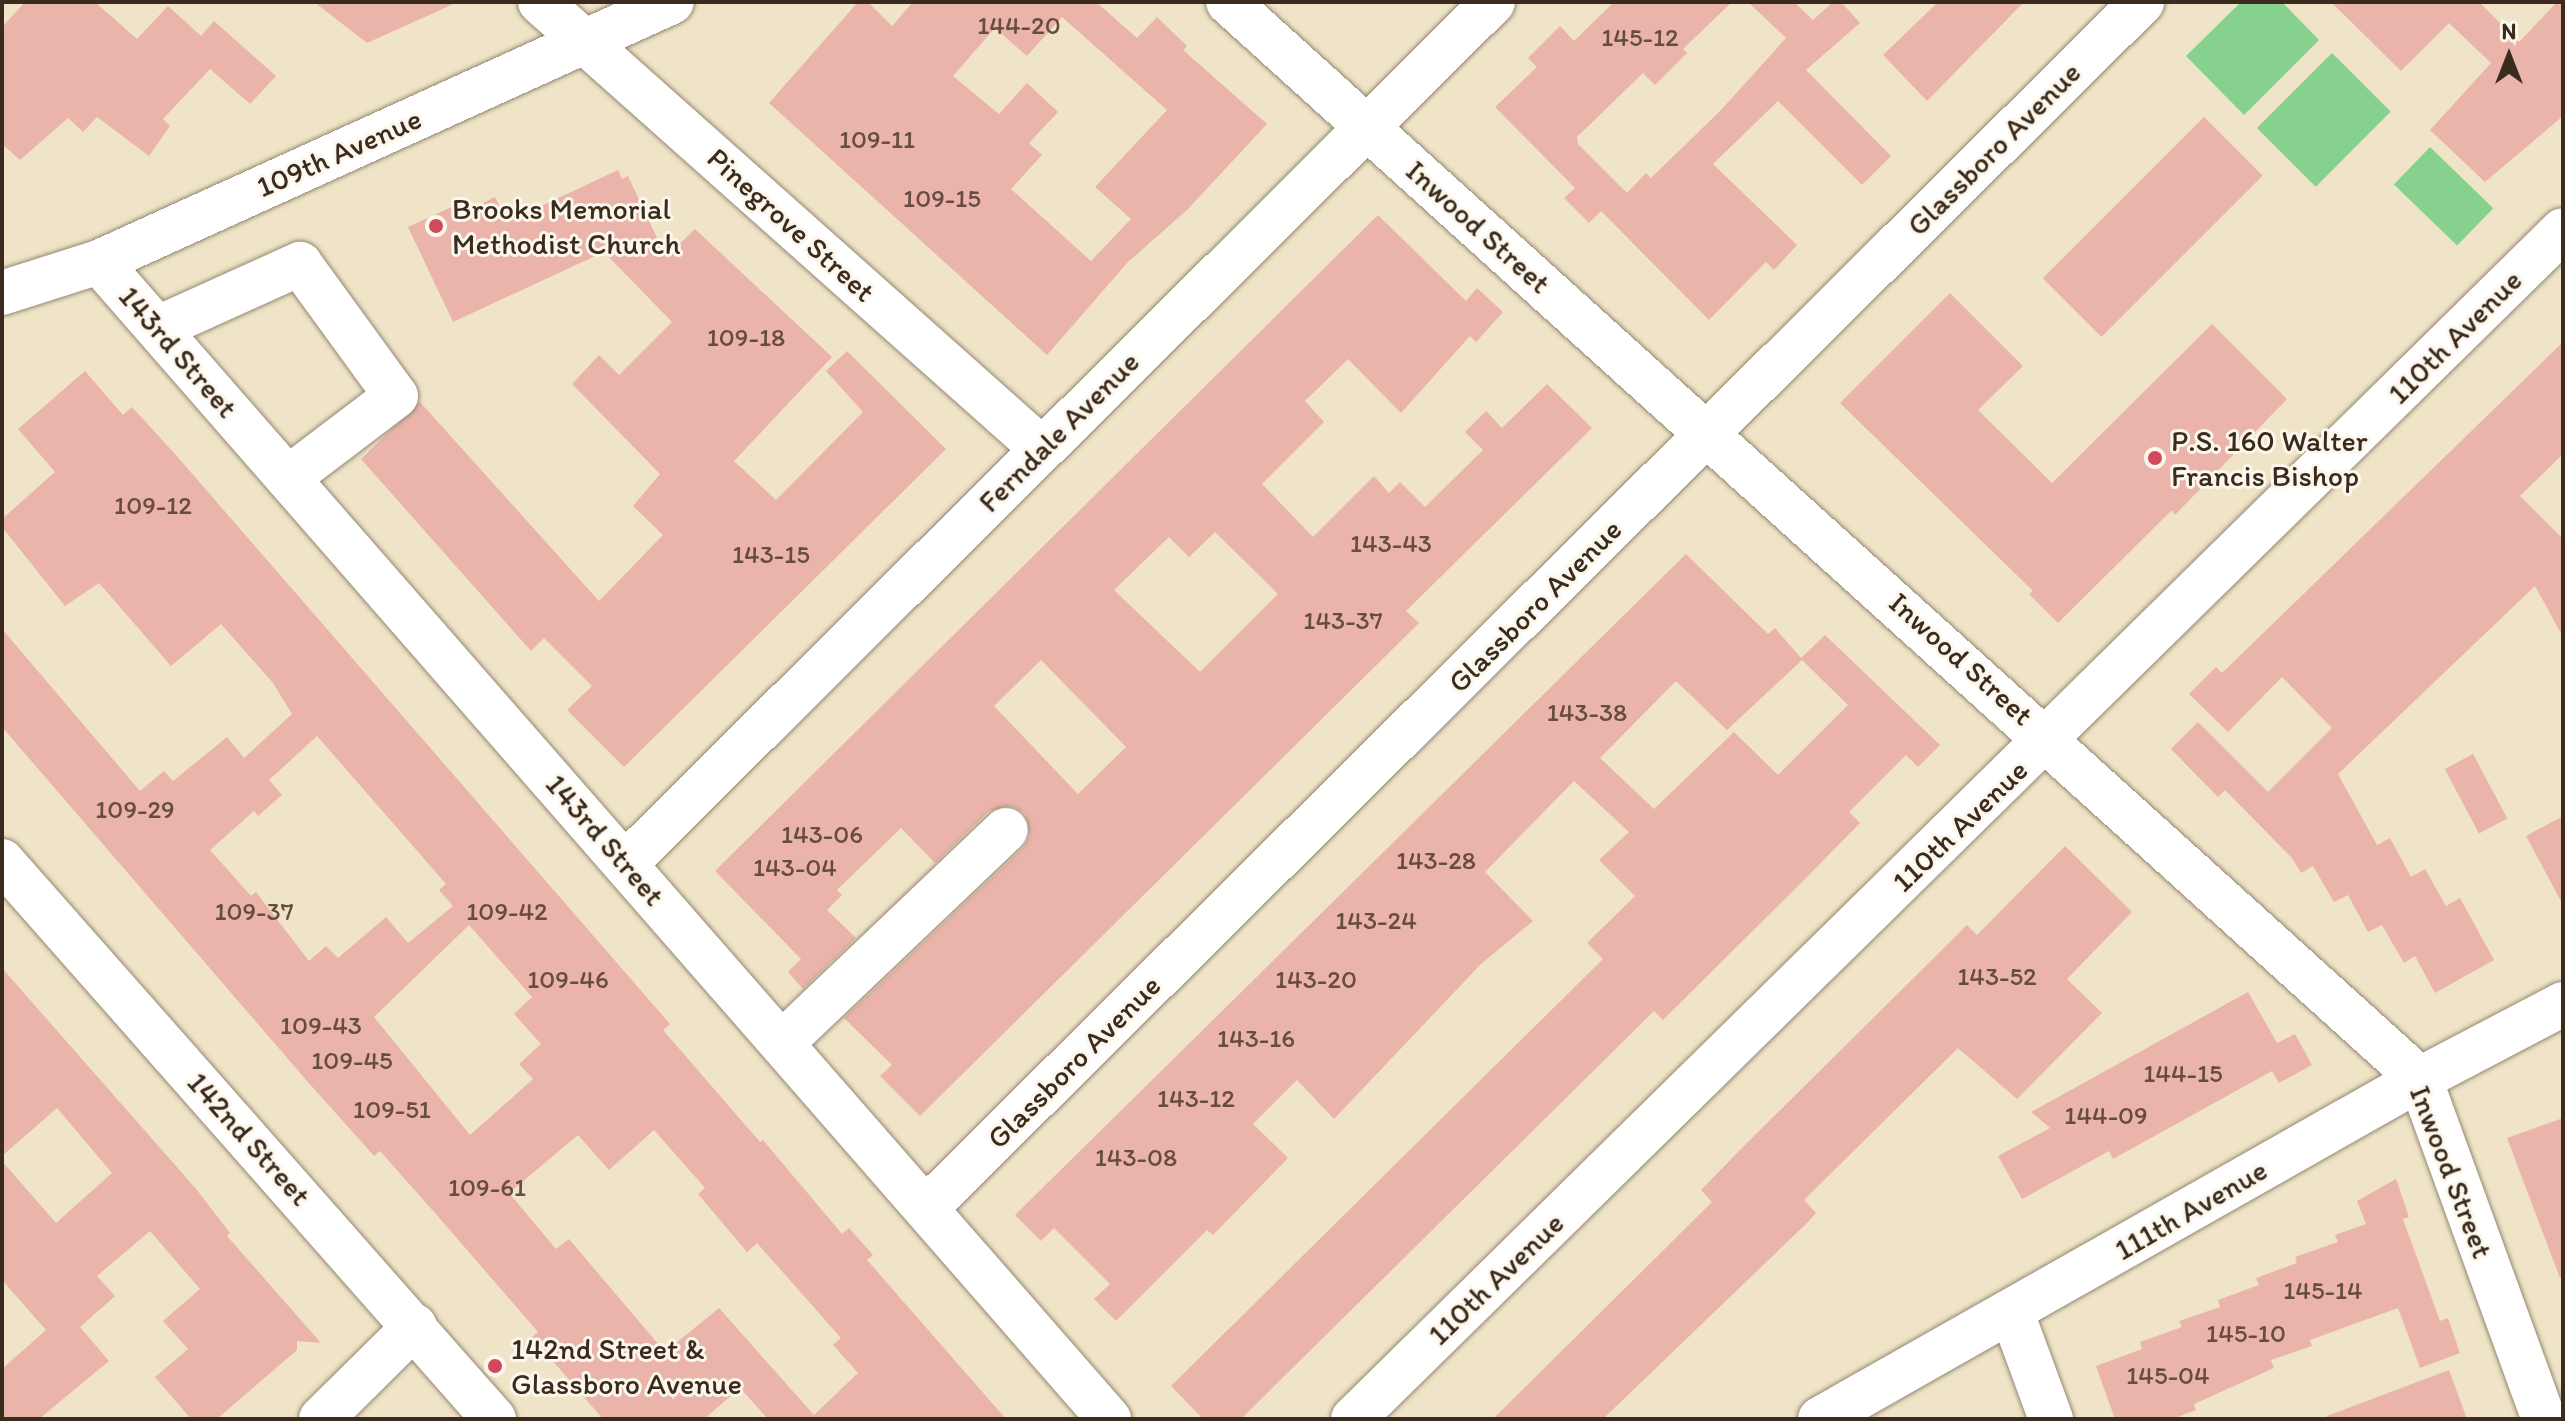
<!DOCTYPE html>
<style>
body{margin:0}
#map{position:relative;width:2565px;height:1421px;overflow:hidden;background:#efe4c7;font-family:Itim,sans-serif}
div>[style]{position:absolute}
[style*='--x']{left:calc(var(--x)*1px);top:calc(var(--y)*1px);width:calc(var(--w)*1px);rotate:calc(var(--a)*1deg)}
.green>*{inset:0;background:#87d18e;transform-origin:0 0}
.building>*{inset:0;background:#eab4ab;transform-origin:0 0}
.roads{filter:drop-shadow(0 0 2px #958772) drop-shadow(0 0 2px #958772)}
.minor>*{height:44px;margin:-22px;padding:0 22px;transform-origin:22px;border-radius:22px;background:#fff}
.dots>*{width:22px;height:22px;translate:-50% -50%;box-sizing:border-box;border:4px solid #fbf7ec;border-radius:50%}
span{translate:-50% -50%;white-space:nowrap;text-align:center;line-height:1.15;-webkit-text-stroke:6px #fbf7ec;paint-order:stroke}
.number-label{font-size:26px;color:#674c41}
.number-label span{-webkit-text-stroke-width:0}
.street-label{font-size:30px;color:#3b2a1e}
.poi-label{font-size:30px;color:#3b2a1e}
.left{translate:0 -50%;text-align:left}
.frame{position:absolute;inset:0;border:4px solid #3b2a1e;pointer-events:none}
.north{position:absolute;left:2469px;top:16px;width:80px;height:80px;-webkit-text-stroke:6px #fbf7ec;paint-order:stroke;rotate:0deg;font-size:22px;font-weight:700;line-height:32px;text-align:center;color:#3b2a1e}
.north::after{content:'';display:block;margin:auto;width:28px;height:36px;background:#3b2a1e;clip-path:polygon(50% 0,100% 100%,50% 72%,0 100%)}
</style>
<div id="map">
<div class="green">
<i style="clip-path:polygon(2241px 2px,2282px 2px,2319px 40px,2244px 115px,2186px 56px)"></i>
<i style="left:2332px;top:53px;width:83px;height:106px;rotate:45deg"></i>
<i style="left:2430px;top:147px;width:88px;height:52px;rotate:44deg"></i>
</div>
<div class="building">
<i style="clip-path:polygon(25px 2px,95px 2px,137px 39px,168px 6px,201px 36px,214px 21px,276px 76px,250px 104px,210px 69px,163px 119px,170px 126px,149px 156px,97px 117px,83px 132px,68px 118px,20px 160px,2px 144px,2px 27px)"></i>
<i style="clip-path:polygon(314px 2px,458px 2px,367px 43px)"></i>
<i style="clip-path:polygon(evenodd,858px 2px,868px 2px,892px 26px,913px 2px,1096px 2px,1137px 38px,1157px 17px,1187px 46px,1183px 50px,1267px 124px,1187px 210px,1128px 262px,1047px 355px,769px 103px,858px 2px,1062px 17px,1167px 110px,1095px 187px,1131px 219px,1091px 261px,1011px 189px,1042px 155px,1029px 143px,1058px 112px,1027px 83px,999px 114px,953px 76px,995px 28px,1027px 56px,1062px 17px)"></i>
<i style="clip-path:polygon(1614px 2px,1732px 2px,1683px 49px,1687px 53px,1655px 85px,1643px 73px,1577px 137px,1578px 144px,1627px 193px,1646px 173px,1651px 178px,1720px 111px,1786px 38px,1748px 2px,1794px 2px,1813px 20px,1833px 2px,1841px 2px,1860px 23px,1806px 70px,1891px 156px,1862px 185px,1778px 101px,1713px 164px,1797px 245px,1774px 270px,1766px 262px,1709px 320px,1601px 211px,1589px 223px,1564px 198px,1575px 188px,1495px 107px,1537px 67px,1528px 58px,1560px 26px,1574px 41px)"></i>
<i style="clip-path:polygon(1938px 2px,2024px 2px,1927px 101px,1883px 55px)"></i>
<i style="clip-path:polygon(2331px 2px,2479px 2px,2519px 42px,2557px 2px,2563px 2px,2563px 116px,2485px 182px,2430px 130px,2491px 63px,2449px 23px,2401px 71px)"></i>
<i style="left:2204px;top:117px;width:83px;height:228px;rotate:45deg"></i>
<i style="clip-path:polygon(618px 170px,622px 179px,628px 176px,666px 257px,695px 229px,832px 357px,734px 461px,776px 500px,863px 412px,826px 371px,847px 351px,946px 449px,624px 767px,567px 710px,592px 686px,544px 638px,531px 651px,361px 459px,420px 402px,599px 601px,663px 535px,633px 506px,660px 474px,572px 384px,599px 355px,619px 375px,672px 322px,604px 252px,453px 322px,408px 227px,456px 205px,460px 214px,495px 197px,507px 222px)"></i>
<i style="clip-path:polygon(evenodd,1378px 215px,1466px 301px,1477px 288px,1503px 312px,1476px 342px,1470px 336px,1401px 413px,1348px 359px,1305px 401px,1324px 422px,1262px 484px,1313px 537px,1374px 476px,1389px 493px,1400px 482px,1425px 507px,1483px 450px,1465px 432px,1486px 411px,1502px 428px,1547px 384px,1592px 428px,1406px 611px,1419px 623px,920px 1116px,880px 1076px,892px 1065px,844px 1018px,1023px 848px,1030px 836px,1025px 813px,1012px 806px,989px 811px,935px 863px,901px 828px,837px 890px,842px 895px,827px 910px,856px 938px,803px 989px,788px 972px,801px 959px,715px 871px,1378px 215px,1215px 532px,1278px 594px,1200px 672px,1114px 590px,1169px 537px,1189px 557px,1215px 532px,1378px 215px,1041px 660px,1126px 747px,1078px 794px,994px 706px,1041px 660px)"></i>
<i style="clip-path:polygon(1950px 293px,2023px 366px,1978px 410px,2052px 483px,2212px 324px,2287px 399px,2175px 515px,2172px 510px,2058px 623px,2029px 594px,2033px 591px,1840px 403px)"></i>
<i style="clip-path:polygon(2563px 342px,2563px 454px,2520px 496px,2563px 539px,2563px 637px,2535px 586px,2338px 774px,2377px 845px,2390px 838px,2411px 877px,2425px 869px,2446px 906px,2460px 898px,2494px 960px,2435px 993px,2415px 956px,2404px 963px,2382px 925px,2368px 932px,2348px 895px,2334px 902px,2313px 866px,2301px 873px,2292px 858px,2225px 790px,2218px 797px,2171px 749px,2198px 722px,2268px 792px,2332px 728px,2282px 677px,2228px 732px,2189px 694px,2216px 667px,2222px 673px)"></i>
<i style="clip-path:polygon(evenodd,85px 371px,123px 415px,132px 407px,175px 454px,670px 1024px,663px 1030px,760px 1142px,763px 1140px,842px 1234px,849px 1228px,873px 1255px,867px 1260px,1006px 1419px,768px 1419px,740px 1388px,704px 1419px,603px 1419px,577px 1389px,532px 1337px,538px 1332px,442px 1221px,380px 1151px,374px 1156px,307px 1081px,2px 727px,2px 629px,140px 791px,164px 771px,173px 781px,227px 737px,244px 758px,292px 714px,273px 683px,221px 624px,171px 666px,99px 583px,65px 606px,2px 527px,2px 519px,55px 472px,18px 429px,85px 371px,317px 736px,446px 884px,439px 890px,453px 906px,408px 943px,386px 917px,338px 958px,326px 946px,309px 961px,256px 892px,251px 896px,210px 850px,254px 811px,258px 816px,282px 795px,269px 780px,317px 736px,85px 371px,469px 925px,532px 997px,514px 1014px,541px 1044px,519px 1064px,533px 1079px,470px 1135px,374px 1017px,469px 925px,85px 371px,654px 1130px,705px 1188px,698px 1194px,747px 1252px,757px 1243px,841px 1338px,833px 1345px,858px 1373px,814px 1415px,719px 1308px,665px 1352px,569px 1239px,556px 1249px,509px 1193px,578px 1135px,609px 1170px,654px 1130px)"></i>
<i style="clip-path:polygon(evenodd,1686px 554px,1768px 634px,1775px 628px,1801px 658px,1825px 635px,1940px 745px,1918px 767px,1906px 755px,1849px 812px,1860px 823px,1799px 885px,1663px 1020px,1654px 1011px,1241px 1419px,1203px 1419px,1171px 1386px,1603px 959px,1587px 943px,1635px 896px,1599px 860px,1629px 832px,1574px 781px,1485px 872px,1533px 921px,1481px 964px,1334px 1119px,1297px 1080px,1253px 1124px,1288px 1158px,1213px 1235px,1207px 1230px,1116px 1321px,1094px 1299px,1110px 1284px,1054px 1228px,1041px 1241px,1015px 1215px,1686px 554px,1802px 660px,1848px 705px,1778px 775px,1734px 732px,1654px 809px,1600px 758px,1676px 681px,1727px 730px,1802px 660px)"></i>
<i style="left:2473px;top:754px;width:73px;height:32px;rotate:62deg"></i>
<i style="clip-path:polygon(2563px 816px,2563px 905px,2526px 836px)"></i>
<i style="clip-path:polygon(2065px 846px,2132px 912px,2067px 979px,2102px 1013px,2017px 1099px,1958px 1048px,1804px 1200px,1816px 1213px,1808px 1222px,1603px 1419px,1493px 1419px,1712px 1202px,1701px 1190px,1740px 1150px,1967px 925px,1977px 935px)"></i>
<i style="clip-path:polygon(2px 968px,197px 1190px,230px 1233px,227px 1236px,321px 1343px,297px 1341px,297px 1350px,217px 1419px,191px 1419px,155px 1377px,188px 1349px,163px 1321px,200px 1289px,150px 1231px,97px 1276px,115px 1296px,80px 1327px,109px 1361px,39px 1419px,2px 1419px,2px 1369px,46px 1330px,2px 1280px,2px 1161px,56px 1223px,112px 1173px,57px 1108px,2px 1156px)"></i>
<i style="clip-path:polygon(2248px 992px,2277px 1043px,2295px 1034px,2312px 1065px,2279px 1083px,2272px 1071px,2113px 1159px,2109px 1151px,2022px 1199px,1998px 1156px,2050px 1128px,2031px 1112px)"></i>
<i style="clip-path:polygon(2563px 1118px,2563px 1277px,2560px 1278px,2507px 1138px)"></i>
<i style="clip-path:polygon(2396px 1179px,2409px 1217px,2403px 1219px,2440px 1321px,2448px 1318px,2460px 1353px,2420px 1368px,2398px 1308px,2310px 1340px,2312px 1346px,2271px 1360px,2274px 1368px,2194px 1404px,2196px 1410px,2172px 1419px,2115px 1419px,2096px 1366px,2142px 1349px,2140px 1342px,2182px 1327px,2179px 1321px,2220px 1307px,2218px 1300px,2259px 1285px,2256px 1278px,2297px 1263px,2295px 1257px,2338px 1242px,2335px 1235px,2366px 1224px,2357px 1201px)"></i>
<i style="clip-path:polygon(2449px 1370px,2467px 1419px,2327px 1419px,2327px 1416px)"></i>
</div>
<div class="roads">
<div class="minor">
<i style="--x:540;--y:2;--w:672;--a:41.68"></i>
<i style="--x:1228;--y:2;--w:1606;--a:42.1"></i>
<i style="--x:2420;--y:1079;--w:362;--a:70"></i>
<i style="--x:99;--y:262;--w:1536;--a:48.88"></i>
<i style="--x:2;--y:293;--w:102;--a:-17.7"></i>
<i style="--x:99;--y:262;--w:629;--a:-24.41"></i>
<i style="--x:158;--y:328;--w:156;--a:-24.3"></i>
<i style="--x:300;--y:264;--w:163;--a:54"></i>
<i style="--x:396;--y:396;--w:136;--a:142.8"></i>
<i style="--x:2;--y:861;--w:744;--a:48.6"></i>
<i style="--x:626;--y:863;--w:1222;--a:-44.8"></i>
<i style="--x:782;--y:1043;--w:309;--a:-43.6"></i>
<i style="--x:926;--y:1208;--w:1713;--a:-44.76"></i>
<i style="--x:2012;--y:1313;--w:113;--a:69.8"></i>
<i style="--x:321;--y:1419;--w:132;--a:-44.7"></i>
<i style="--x:1353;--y:1419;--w:1696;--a:-44.5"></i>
<i style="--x:1820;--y:1419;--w:690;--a:-29.54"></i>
<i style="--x:2420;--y:1079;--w:161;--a:-27.7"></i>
</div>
</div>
<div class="dots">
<i style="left:436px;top:226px;background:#d1495b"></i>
<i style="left:2155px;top:458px;background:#d1495b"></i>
<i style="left:495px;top:1366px;background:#d1495b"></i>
</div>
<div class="number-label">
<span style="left:1019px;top:26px">144-20</span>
<span style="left:1640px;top:38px">145-12</span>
<span style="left:877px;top:140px">109-11</span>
<span style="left:942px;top:199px">109-15</span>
<span style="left:746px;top:338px">109-18</span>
<span style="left:153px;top:506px">109-12</span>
<span style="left:1391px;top:544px">143-43</span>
<span style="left:771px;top:555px">143-15</span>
<span style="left:1343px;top:621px">143-37</span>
<span style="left:1587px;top:713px">143-38</span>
<span style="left:135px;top:810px">109-29</span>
<span style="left:822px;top:835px">143-06</span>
<span style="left:1436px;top:861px">143-28</span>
<span style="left:795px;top:868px">143-04</span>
<span style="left:254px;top:912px">109-37</span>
<span style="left:507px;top:912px">109-42</span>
<span style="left:1376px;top:921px">143-24</span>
<span style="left:1997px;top:977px">143-52</span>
<span style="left:568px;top:980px">109-46</span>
<span style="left:1316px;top:980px">143-20</span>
<span style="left:321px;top:1026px">109-43</span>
<span style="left:1256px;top:1039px">143-16</span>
<span style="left:352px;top:1061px">109-45</span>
<span style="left:2183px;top:1074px">144-15</span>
<span style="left:1196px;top:1099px">143-12</span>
<span style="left:392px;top:1110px">109-51</span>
<span style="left:2106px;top:1116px">144-09</span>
<span style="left:1136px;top:1158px">143-08</span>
<span style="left:487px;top:1188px">109-61</span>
<span style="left:2323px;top:1291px">145-14</span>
<span style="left:2246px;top:1334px">145-10</span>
<span style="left:2168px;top:1376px">145-04</span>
</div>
<div class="street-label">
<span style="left:1994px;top:149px;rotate:-45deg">Glassboro Avenue</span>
<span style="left:339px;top:153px;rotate:-24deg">109th Avenue</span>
<span style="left:791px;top:225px;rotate:42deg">Pinegrove Street</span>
<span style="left:1478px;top:227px;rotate:42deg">Inwood Street</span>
<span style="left:2455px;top:337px;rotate:-45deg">110th Avenue</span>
<span style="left:178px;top:352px;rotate:49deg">143rd Street</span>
<span style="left:1059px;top:432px;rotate:-45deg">Ferndale Avenue</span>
<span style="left:1535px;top:606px;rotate:-45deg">Glassboro Avenue</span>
<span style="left:1961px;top:659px;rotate:42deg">Inwood Street</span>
<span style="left:1960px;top:826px;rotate:-44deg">110th Avenue</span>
<span style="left:605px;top:840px;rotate:49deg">143rd Street</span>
<span style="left:1074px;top:1062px;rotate:-45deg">Glassboro Avenue</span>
<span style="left:249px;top:1139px;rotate:48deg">142nd Street</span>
<span style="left:2451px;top:1172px;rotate:69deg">Inwood Street</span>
<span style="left:2191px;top:1210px;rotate:-30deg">111th Avenue</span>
<span style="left:1496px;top:1279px;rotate:-44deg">110th Avenue</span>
</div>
<div class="poi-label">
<span class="left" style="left:452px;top:226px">Brooks Memorial<br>Methodist Church</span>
<span class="left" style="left:2171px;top:458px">P.S. 160 Walter<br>Francis Bishop</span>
<span class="left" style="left:511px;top:1366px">142nd Street &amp;<br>Glassboro Avenue</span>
</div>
<div class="frame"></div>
<div class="north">N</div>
</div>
